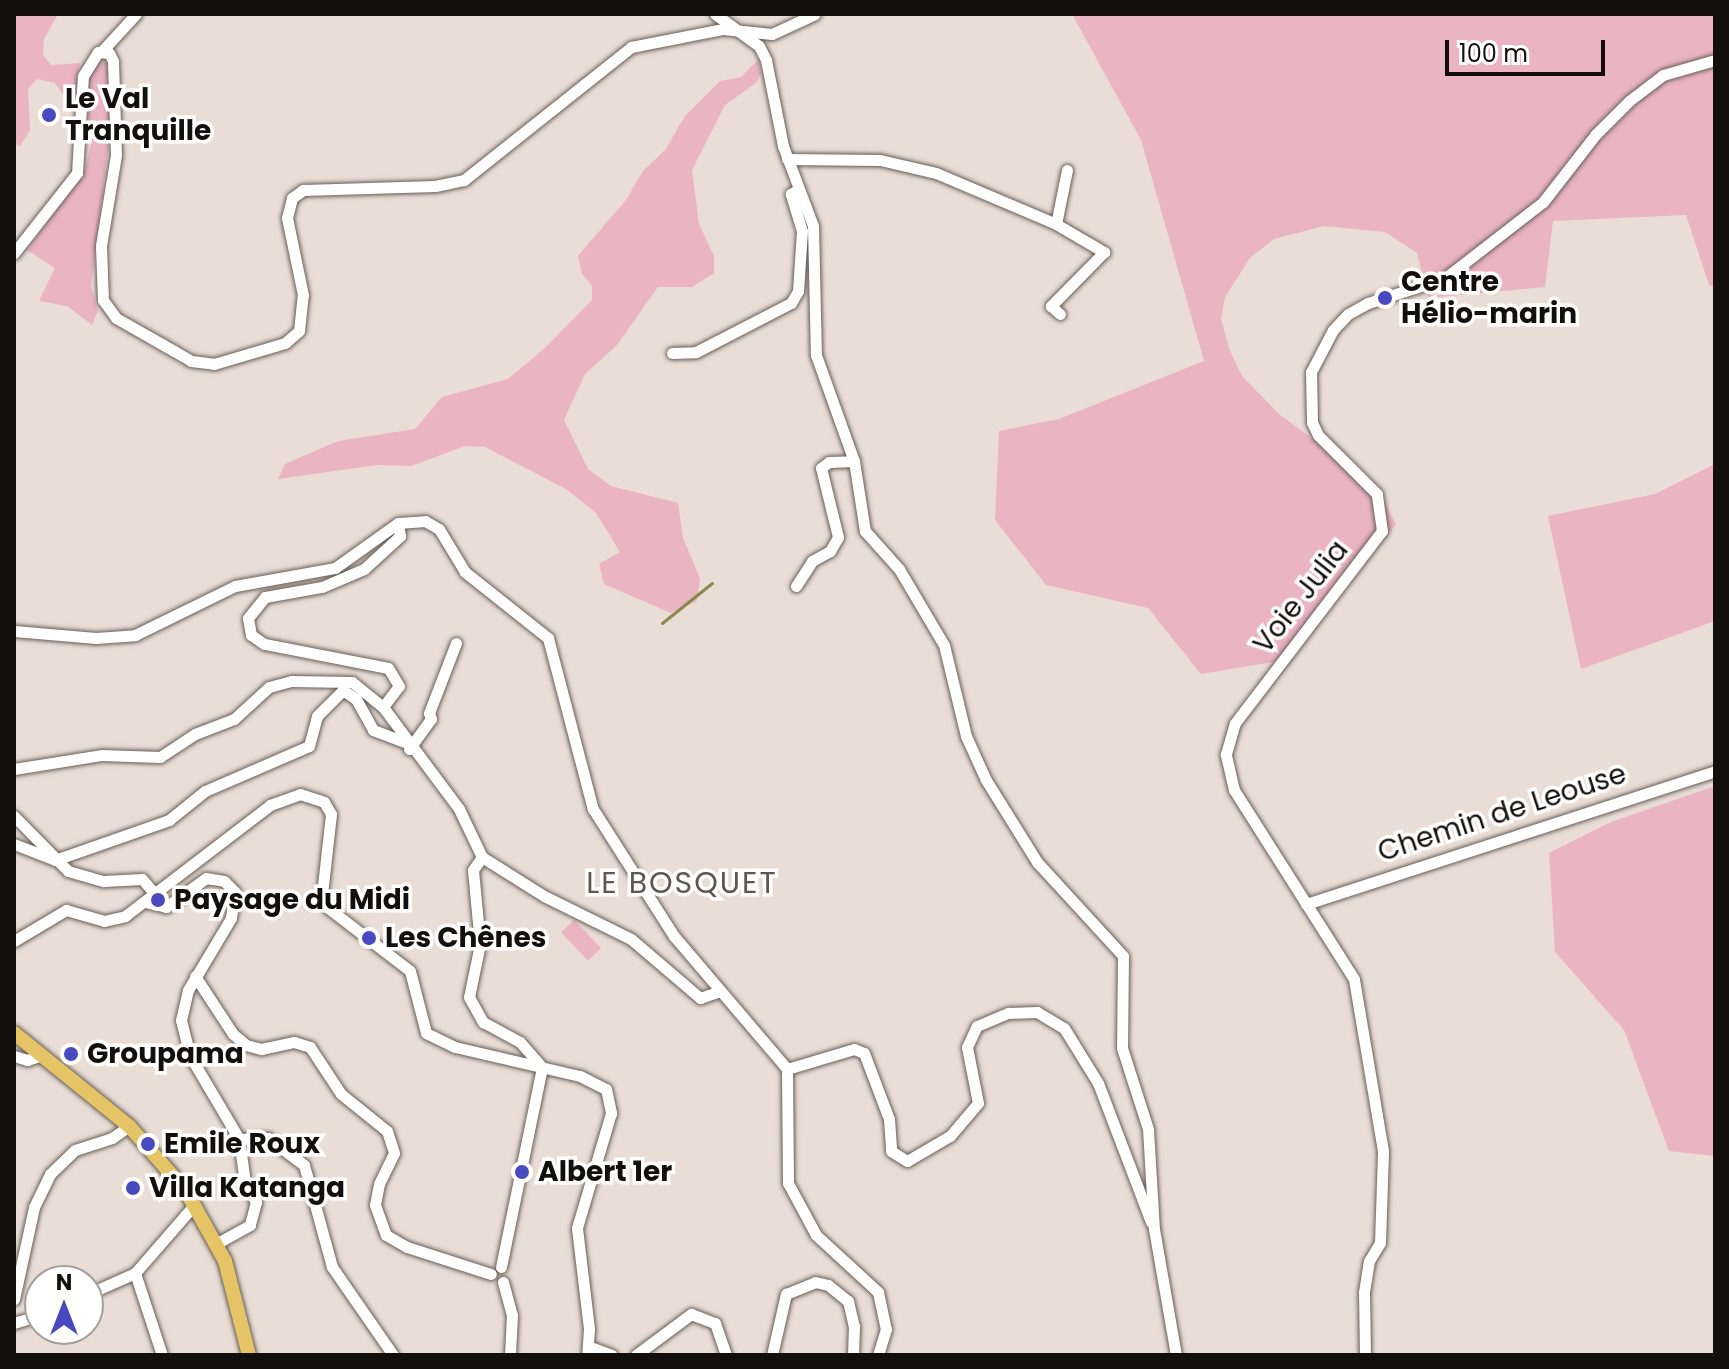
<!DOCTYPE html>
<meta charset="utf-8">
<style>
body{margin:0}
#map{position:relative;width:1729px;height:1369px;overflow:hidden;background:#e9ddd6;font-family:Poppins,sans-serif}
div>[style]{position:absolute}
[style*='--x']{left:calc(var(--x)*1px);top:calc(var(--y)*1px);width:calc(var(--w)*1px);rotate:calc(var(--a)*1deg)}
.green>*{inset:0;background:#ebb4c3;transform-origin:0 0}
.stream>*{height:3px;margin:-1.5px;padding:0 1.5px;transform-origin:1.5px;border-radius:1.5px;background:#878a4d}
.roads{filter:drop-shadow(0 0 2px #675e57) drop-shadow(0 0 2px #675e57)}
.minor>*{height:11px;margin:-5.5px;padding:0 5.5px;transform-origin:5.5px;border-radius:5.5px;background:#fff}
.major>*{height:14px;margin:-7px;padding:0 7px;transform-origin:7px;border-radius:7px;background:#e5c466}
.dots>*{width:22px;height:22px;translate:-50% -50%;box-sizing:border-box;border:4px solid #fff;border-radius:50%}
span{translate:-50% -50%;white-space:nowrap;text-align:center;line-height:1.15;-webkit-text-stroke:7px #fff;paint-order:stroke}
.poi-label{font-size:28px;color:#130f0c;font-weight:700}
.left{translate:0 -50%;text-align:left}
.street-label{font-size:28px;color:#130f0c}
.neighbourhood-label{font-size:30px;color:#5f564f;letter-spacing:2px}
.frame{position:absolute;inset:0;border:16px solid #130f0c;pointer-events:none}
.north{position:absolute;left:24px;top:1265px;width:80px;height:80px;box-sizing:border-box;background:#fff;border:2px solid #a19f9e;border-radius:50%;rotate:0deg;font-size:22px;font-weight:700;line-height:32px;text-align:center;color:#130f0c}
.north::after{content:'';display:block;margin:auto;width:28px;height:36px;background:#494ac0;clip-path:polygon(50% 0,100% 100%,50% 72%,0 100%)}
.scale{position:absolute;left:1445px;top:40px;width:160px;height:36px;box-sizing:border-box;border:4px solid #130f0c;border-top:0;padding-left:10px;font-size:24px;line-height:28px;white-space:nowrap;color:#130f0c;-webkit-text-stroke:6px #fff;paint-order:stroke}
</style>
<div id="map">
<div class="green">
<i style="clip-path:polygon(14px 14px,58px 14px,44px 39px,43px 55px,51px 65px,80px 63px,73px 108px,55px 83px,37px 79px,28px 89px,30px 130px,20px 146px,14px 143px)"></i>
<i style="clip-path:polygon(1072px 14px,1715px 14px,1715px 287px,1709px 285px,1686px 215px,1553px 221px,1545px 287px,1428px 298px,1417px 253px,1385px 232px,1324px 226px,1274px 239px,1250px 258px,1225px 297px,1221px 319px,1230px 351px,1242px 376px,1280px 415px,1377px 486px,1396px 525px,1274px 662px,1201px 674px,1148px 608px,1046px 585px,995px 520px,999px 431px,1059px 419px,1204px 361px,1141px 140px)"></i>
<i style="clip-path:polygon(99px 60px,107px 64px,110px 133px,91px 286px,98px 311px,92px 325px,67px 306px,39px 301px,55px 268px,27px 250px,84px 172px,91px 145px,86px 89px,90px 71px)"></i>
<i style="clip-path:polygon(758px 60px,761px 73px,756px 83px,725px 105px,692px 170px,699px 224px,714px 256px,714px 273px,692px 287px,658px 287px,617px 345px,585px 374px,564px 420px,588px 469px,611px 486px,678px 503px,683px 538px,700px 578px,697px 601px,671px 613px,604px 584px,599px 564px,620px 552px,596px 513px,566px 489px,485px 447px,465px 446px,411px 466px,377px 465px,278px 479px,285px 464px,338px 441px,415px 429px,442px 397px,508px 379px,545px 348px,592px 300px,592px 286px,582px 274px,578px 256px,583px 250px,626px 200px,643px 171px,665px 150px,685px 116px,720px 81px,741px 77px)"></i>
<i style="clip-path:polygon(1715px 464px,1715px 621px,1581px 669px,1548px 516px,1655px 494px)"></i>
<i style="clip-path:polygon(1715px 786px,1715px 1156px,1669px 1151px,1624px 1030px,1555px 952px,1549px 853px,1611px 822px)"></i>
<i style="left:574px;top:920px;width:39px;height:18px;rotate:46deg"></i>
</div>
<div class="stream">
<i style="--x:662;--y:623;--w:64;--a:-38.7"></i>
</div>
<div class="roads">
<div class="minor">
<i style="--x:715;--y:14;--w:54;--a:36"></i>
<i style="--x:759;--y:46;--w:16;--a:63"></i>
<i style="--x:766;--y:60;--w:88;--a:78.8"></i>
<i style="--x:783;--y:146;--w:85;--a:69.4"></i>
<i style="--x:813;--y:226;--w:129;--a:88.7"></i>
<i style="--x:816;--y:355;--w:113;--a:70.3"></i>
<i style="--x:854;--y:461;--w:71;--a:81.1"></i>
<i style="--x:865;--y:531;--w:51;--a:48.2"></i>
<i style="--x:899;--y:569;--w:88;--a:59.4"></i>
<i style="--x:944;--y:645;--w:94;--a:76.4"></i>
<i style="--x:966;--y:736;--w:48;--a:65.6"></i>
<i style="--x:986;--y:780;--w:97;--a:58.1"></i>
<i style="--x:1037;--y:862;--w:127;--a:47.5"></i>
<i style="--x:1123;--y:956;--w:92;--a:90.6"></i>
<i style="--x:1122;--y:1048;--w:85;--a:72.2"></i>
<i style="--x:1148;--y:1129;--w:100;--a:86.6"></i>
<i style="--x:1154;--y:1229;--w:128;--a:80.1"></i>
<i style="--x:102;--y:51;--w:50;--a:-47.4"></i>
<i style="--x:787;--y:159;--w:93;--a:0.6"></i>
<i style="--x:880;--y:160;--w:57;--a:13.1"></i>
<i style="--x:936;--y:173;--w:130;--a:23"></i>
<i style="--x:1056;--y:224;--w:56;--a:30.3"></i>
<i style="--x:1104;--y:252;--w:76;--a:134.5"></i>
<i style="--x:1051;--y:306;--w:12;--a:42"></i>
<i style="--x:1056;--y:224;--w:55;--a:-78.5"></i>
<i style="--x:14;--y:253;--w:102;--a:-51.8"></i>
<i style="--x:77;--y:173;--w:97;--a:-86.5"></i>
<i style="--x:83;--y:76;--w:28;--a:-58"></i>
<i style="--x:98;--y:52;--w:11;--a:5"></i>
<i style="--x:109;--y:53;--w:9;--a:63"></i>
<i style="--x:113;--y:61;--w:94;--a:88.2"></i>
<i style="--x:116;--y:155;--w:92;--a:99.4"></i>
<i style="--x:101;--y:246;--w:54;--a:87.9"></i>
<i style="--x:103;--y:300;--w:22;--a:54"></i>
<i style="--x:116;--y:318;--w:67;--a:29.6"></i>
<i style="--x:174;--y:351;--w:20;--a:30"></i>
<i style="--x:191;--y:361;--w:23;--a:7"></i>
<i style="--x:214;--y:364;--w:74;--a:-16.5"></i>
<i style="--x:285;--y:343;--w:18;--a:-41"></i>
<i style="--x:299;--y:331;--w:36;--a:-84"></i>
<i style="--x:303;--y:295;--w:79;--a:-101.7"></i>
<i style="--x:287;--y:218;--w:21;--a:-76"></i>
<i style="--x:292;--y:198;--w:14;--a:-36"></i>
<i style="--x:303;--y:190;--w:132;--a:-1.7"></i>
<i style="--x:435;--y:186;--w:30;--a:-12"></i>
<i style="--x:464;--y:180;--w:213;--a:-38.5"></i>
<i style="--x:631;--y:47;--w:94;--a:-11.1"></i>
<i style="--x:723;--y:29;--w:49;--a:5.8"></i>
<i style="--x:772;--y:34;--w:47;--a:-24.9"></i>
<i style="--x:672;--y:353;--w:24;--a:-2"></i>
<i style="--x:696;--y:352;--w:107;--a:-27.3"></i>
<i style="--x:791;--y:303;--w:14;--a:-60"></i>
<i style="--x:798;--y:291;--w:60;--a:-86.2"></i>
<i style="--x:802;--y:231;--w:39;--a:-107"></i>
<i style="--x:791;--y:194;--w:9;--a:-32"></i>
<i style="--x:796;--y:586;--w:30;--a:-57"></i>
<i style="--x:812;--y:561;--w:21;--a:-29"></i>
<i style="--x:830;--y:551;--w:16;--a:-60"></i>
<i style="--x:838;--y:537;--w:71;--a:-103.8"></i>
<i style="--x:821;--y:468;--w:10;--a:-37"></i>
<i style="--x:829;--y:462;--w:25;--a:-2"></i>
<i style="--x:14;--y:631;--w:82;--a:4.9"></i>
<i style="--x:96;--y:638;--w:39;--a:-4"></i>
<i style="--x:135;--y:635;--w:111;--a:-26.1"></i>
<i style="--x:235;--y:586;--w:102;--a:-10.2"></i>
<i style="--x:335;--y:568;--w:77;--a:-35.5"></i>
<i style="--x:398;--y:523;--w:27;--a:-4"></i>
<i style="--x:425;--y:521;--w:16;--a:30"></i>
<i style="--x:439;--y:529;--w:50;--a:58.8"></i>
<i style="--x:465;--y:572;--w:106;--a:38.5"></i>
<i style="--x:548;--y:638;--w:177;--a:75.3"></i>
<i style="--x:593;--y:809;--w:151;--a:57.5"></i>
<i style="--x:674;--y:936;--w:175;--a:49.6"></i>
<i style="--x:787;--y:1069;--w:114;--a:89.5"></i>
<i style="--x:788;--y:1183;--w:59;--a:61.7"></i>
<i style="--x:816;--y:1235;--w:84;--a:42.6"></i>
<i style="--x:878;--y:1292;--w:38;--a:78"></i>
<i style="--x:886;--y:1329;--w:27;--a:107"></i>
<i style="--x:383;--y:707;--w:127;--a:53.3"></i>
<i style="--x:459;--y:809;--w:53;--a:64.4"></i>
<i style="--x:482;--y:857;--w:73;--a:32.2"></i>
<i style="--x:544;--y:896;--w:97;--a:26.3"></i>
<i style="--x:631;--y:939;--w:91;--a:40.5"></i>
<i style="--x:700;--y:998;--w:21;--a:-19"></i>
<i style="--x:409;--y:749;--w:37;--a:-54"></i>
<i style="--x:431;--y:719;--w:6;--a:-108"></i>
<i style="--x:429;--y:713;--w:75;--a:-68.9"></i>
<i style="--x:14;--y:769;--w:88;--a:-9.1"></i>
<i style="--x:101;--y:755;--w:59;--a:1.9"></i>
<i style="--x:160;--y:757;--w:42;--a:-33.3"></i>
<i style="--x:195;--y:734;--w:42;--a:-21"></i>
<i style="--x:234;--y:719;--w:47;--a:-42.4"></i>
<i style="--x:269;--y:687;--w:23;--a:-15"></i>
<i style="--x:291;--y:681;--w:61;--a:0.9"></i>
<i style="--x:352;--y:682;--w:40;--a:39"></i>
<i style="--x:383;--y:707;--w:26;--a:-53"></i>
<i style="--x:399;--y:686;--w:21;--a:-121"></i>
<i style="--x:388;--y:668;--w:126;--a:-169"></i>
<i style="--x:264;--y:644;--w:16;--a:-145"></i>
<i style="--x:251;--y:635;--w:17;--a:-100"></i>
<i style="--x:248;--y:618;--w:27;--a:-51"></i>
<i style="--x:265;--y:597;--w:58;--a:-10"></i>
<i style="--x:322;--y:587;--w:46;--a:-23.2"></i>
<i style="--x:364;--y:569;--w:49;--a:-42.5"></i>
<i style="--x:400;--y:536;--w:13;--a:-99"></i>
<i style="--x:14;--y:816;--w:77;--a:45.5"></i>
<i style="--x:68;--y:871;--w:37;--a:16"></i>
<i style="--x:104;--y:881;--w:38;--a:-3"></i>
<i style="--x:142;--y:879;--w:20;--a:49"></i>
<i style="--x:14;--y:844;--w:44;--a:21.3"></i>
<i style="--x:55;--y:860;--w:121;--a:-19.3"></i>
<i style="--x:169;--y:820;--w:46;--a:-38.9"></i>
<i style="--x:205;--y:791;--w:113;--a:-23.4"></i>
<i style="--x:309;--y:746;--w:31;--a:-75"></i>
<i style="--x:317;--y:716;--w:37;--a:-45"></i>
<i style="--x:343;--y:690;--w:16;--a:35"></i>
<i style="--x:356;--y:699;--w:35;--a:61"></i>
<i style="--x:373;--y:730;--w:34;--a:21"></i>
<i style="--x:482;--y:857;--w:16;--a:125"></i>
<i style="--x:473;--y:870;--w:74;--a:84.6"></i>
<i style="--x:480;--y:944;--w:54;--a:101.7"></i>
<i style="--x:469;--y:997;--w:29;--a:61"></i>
<i style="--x:483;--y:1022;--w:42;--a:28.4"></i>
<i style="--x:520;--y:1042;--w:30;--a:49"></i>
<i style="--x:145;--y:902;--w:22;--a:13"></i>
<i style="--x:166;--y:907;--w:49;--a:-35.9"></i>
<i style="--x:206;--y:878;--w:18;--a:9"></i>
<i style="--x:224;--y:881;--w:16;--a:45"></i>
<i style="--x:235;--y:892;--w:26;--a:99"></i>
<i style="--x:231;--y:918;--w:84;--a:120.8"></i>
<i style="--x:188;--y:990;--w:31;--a:103"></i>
<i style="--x:181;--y:1020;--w:37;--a:76"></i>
<i style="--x:190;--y:1056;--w:96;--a:59.4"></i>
<i style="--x:239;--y:1139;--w:44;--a:82.2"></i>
<i style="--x:245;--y:1183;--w:22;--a:60"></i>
<i style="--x:256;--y:1202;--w:24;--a:105"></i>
<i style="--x:250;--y:1225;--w:38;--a:151"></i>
<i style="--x:1306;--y:904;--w:430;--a:-18"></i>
<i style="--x:14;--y:941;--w:61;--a:-30.8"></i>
<i style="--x:66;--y:910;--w:40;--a:16"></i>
<i style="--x:104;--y:921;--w:22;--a:-13"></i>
<i style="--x:125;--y:916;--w:183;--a:-37.4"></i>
<i style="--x:270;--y:805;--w:32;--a:-20"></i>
<i style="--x:300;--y:794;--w:25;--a:18"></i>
<i style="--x:324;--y:802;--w:14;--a:60"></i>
<i style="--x:331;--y:814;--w:81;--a:96.4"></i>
<i style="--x:322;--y:894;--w:15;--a:67"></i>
<i style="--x:328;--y:908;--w:103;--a:37.5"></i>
<i style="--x:410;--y:971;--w:64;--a:75.5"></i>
<i style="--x:426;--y:1033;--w:32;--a:26"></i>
<i style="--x:455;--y:1047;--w:128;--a:13.1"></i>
<i style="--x:580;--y:1076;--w:29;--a:27"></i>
<i style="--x:606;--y:1089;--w:25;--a:78"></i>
<i style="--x:611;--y:1113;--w:120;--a:106.5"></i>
<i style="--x:577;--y:1228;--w:102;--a:83.2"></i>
<i style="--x:589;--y:1329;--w:26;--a:94"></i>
<i style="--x:195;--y:976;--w:69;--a:56.8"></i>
<i style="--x:233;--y:1034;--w:17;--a:40"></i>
<i style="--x:246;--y:1045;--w:16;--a:15"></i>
<i style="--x:261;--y:1049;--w:34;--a:-12"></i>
<i style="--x:294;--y:1042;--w:17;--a:17"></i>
<i style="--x:310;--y:1047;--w:56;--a:56.6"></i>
<i style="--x:341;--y:1094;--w:59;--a:38.8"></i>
<i style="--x:387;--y:1131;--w:23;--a:72"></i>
<i style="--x:394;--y:1153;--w:34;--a:116"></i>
<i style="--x:379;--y:1184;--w:21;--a:101"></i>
<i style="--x:375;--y:1205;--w:32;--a:70"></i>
<i style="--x:386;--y:1235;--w:24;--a:30"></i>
<i style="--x:407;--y:1247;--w:88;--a:17.8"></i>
<i style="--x:14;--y:1056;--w:14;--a:17"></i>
<i style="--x:27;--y:1060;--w:16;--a:-18"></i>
<i style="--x:787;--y:1069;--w:70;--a:-16.6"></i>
<i style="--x:854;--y:1049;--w:11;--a:22"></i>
<i style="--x:864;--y:1053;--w:71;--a:69.3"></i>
<i style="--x:889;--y:1119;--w:32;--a:86"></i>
<i style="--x:891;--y:1151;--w:19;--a:32"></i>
<i style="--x:907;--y:1161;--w:50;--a:-30.2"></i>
<i style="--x:950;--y:1136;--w:43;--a:-49.7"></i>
<i style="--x:978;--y:1103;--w:57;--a:-101.1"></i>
<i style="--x:967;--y:1047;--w:23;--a:-65"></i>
<i style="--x:977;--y:1026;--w:34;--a:-23"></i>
<i style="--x:1008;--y:1013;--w:29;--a:-2"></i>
<i style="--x:1037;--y:1012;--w:31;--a:31"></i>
<i style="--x:1064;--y:1028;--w:65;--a:58.3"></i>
<i style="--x:1098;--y:1083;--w:149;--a:69.1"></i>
<i style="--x:239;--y:1139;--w:29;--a:-2"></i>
<i style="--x:268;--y:1138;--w:45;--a:36.9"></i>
<i style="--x:304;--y:1165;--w:106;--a:74.6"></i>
<i style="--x:332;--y:1267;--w:107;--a:55.3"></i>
<i style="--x:501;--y:1267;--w:204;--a:-78.4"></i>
<i style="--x:135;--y:1273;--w:86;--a:71.8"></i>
<i style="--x:503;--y:1282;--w:34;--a:75"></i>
<i style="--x:512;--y:1315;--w:40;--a:92.9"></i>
<i style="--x:88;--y:1294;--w:51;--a:-24.1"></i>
<i style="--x:135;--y:1273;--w:91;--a:-49"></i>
<i style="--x:14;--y:1299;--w:94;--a:-77.7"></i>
<i style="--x:34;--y:1207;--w:37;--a:-64"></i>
<i style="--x:50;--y:1174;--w:35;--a:-44"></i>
<i style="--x:75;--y:1150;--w:39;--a:-18"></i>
<i style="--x:112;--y:1138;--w:21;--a:-35"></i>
<i style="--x:14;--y:1323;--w:27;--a:-17"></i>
<i style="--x:590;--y:1347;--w:23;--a:20"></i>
<i style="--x:636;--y:1355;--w:69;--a:-36.7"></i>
<i style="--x:691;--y:1314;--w:26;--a:21"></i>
<i style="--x:715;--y:1323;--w:34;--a:71"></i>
<i style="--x:772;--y:1355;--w:63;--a:-77.1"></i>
<i style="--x:786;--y:1294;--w:31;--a:-22"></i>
<i style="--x:815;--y:1282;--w:13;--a:13"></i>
<i style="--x:828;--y:1285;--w:26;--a:39"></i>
<i style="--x:848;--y:1301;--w:26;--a:77"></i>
<i style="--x:854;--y:1326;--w:29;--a:92"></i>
<i style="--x:1365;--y:1355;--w:63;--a:-90.9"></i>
<i style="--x:1364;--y:1292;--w:31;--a:-81"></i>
<i style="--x:1369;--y:1261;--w:21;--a:-59"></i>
<i style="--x:1380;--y:1243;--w:92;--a:-88.1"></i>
<i style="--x:1383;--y:1151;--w:174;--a:-99.6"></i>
<i style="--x:1354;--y:979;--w:224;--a:-122.4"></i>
<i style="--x:1234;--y:790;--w:37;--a:-103"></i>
<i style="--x:1226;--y:754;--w:32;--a:-74"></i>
<i style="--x:1235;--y:723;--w:242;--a:-52.6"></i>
<i style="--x:1382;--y:531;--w:37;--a:-98"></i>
<i style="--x:1377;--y:494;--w:83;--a:-135"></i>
<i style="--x:1318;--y:435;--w:14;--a:-115"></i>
<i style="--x:1312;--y:422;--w:50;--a:-91.1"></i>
<i style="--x:1311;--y:372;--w:47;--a:-62.4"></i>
<i style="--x:1333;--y:330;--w:22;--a:-47"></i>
<i style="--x:1348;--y:314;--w:23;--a:-29"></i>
<i style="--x:1368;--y:303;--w:81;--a:-18"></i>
<i style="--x:1445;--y:278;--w:124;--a:-37.8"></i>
<i style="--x:1543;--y:202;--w:86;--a:-52.1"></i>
<i style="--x:1596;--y:134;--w:47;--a:-45"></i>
<i style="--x:1629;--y:101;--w:43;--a:-37.4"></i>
<i style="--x:1663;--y:75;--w:54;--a:-16.1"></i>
</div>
<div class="major">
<i style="--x:14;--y:1033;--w:148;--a:39"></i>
<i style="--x:129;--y:1126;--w:86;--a:48.8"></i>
<i style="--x:186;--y:1191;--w:80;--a:60.9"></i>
<i style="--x:225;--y:1261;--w:97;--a:75.7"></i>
</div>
</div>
<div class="dots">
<i style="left:49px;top:115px;background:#494ac0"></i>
<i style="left:1385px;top:298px;background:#494ac0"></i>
<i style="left:158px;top:900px;background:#494ac0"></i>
<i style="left:369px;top:938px;background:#494ac0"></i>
<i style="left:71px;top:1054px;background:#494ac0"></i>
<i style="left:148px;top:1144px;background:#494ac0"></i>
<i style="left:522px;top:1172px;background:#494ac0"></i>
<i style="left:133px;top:1188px;background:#494ac0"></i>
</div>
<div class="poi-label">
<span class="left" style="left:65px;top:115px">Le Val<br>Tranquille</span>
<span class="left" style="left:1401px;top:298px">Centre<br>Hélio-marin</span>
<span class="left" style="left:174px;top:900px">Paysage du Midi</span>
<span class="left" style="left:385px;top:938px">Les Chênes</span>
<span class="left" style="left:87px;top:1054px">Groupama</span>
<span class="left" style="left:164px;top:1144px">Emile Roux</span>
<span class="left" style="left:538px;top:1172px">Albert 1er</span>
<span class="left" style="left:149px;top:1188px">Villa Katanga</span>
</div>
<div class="street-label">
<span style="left:1301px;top:597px;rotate:-52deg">Voie Julia</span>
<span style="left:1502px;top:813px;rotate:-18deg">Chemin de Leouse</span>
</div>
<div class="neighbourhood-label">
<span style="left:682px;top:883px">LE BOSQUET</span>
</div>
<div class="frame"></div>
<div class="north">N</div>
<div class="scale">100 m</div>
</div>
